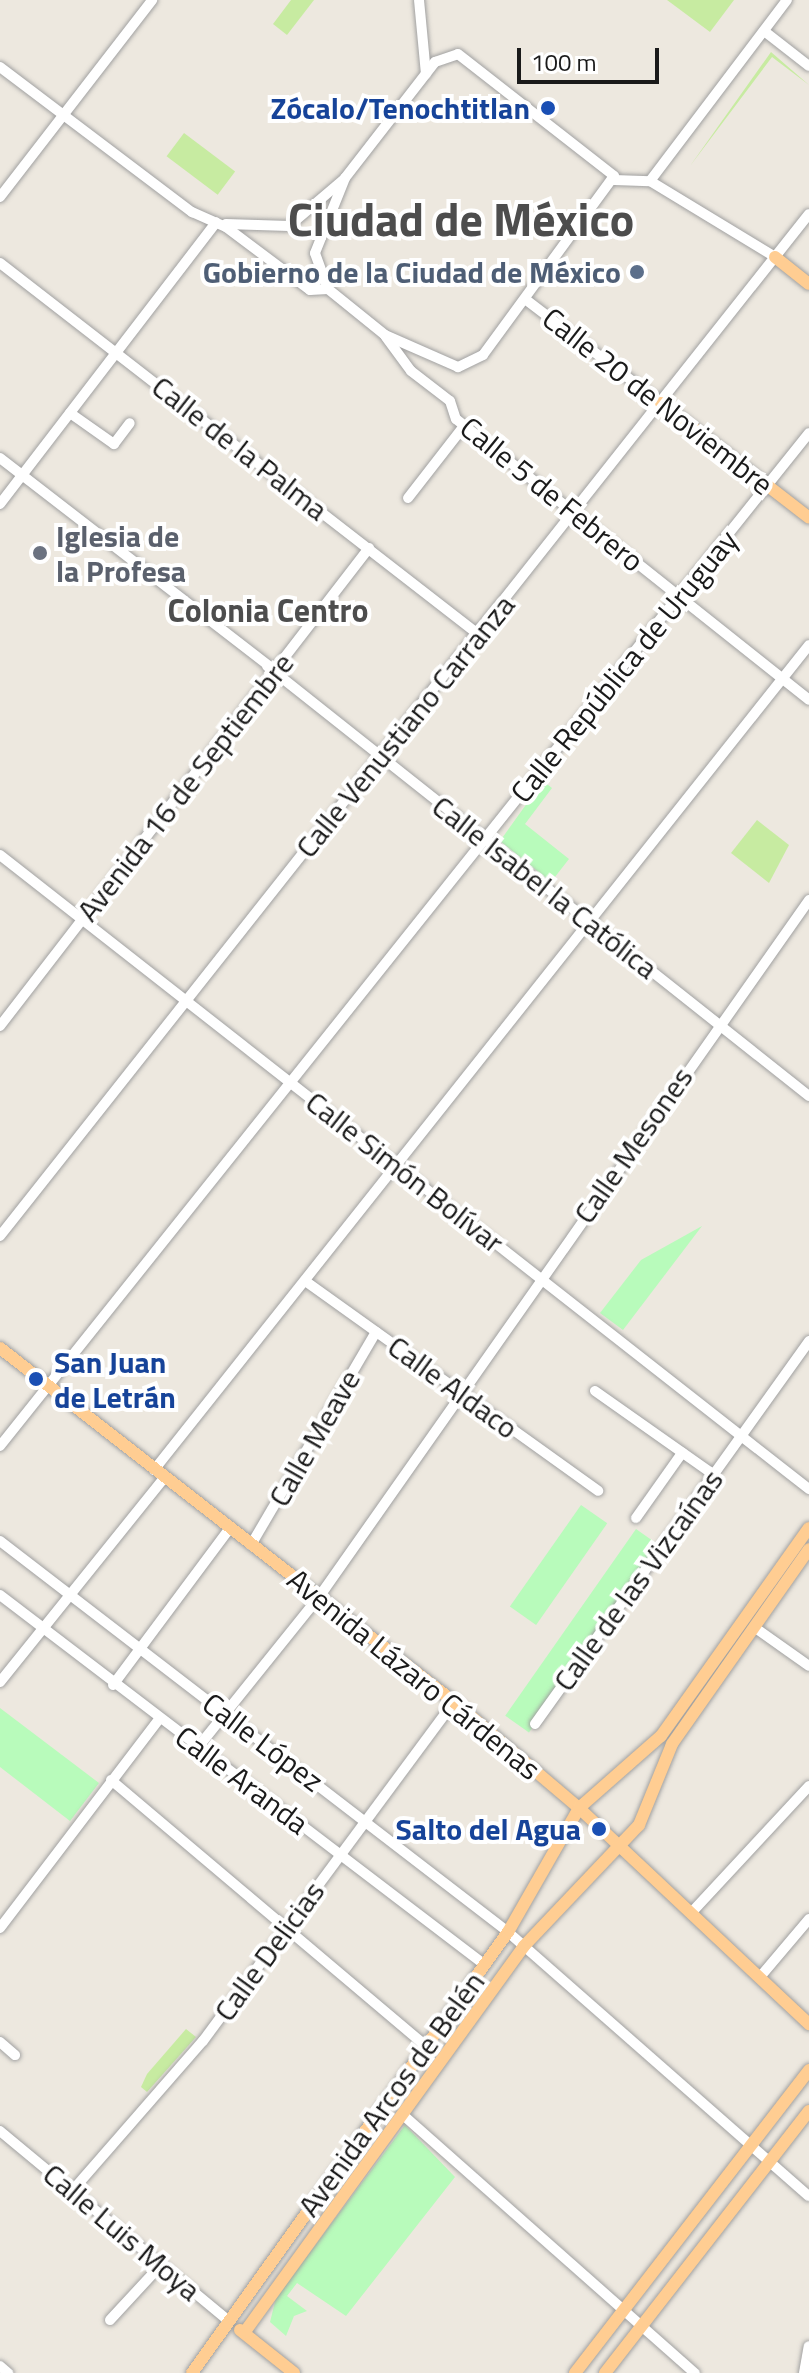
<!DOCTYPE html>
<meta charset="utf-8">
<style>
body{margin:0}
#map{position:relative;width:809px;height:2373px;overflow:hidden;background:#ede8df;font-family:"Titillium Web",sans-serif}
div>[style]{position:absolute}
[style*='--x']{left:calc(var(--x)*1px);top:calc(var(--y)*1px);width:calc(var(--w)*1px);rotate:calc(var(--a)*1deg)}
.grass>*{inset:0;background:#c7eba1;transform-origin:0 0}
.park>*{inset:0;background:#b8fbbb;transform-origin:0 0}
.roads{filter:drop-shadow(0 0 2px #a1a1a1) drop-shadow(0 0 2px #a1a1a1)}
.minor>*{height:10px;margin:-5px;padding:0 5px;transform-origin:5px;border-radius:5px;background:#fff}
.major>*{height:12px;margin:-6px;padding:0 6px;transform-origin:6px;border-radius:6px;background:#ffcd92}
.dots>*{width:22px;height:22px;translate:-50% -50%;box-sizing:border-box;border:4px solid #fff;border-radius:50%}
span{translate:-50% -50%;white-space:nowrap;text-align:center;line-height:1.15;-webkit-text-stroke:8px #fff;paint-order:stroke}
.transit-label{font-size:30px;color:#164399;font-weight:700}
.right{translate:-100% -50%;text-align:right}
.left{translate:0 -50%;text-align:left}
.service-label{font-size:30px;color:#4e5e75;font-weight:700}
.street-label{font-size:30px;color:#1a1a1a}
.worship-label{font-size:30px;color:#5b616d;font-weight:700}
.neighbourhood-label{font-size:32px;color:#4d4d4d;font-weight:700}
.town-label{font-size:46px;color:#4d4d4d;font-weight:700}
.scale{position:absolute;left:517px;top:48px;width:142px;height:36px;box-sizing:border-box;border:4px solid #1a1a1a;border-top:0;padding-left:10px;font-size:24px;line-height:28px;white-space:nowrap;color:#1a1a1a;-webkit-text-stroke:6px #fff;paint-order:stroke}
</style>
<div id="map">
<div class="grass">
<i style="clip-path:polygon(291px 0,314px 0,287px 35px,273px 24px)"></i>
<i style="clip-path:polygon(667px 0,734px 0,710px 32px)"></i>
<i style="clip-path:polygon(771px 52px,809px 85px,772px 57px,690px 166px)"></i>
<i style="left:184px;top:133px;width:64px;height:29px;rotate:37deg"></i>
<i style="clip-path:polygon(757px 820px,789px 845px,769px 883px,731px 853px)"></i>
<i style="clip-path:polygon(186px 2029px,196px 2037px,147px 2092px,141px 2087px,147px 2074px)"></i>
</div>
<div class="park">
<i style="clip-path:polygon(543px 781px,552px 788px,525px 824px,569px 859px,551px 882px,500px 841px)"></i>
<i style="clip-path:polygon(702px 1226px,623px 1330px,600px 1313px,641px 1260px)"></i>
<i style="left:581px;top:1505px;width:32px;height:124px;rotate:35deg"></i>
<i style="left:636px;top:1529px;width:29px;height:228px;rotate:35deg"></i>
<i style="clip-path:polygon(0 1708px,99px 1783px,70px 1821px,0 1767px)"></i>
<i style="clip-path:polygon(405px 2125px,455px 2177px,346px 2316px,297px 2283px,287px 2296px,307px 2311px,294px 2316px,286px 2336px,270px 2322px,276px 2298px)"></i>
</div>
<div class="roads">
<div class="minor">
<i style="--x:419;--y:0;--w:74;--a:84.6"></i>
<i style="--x:764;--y:31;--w:57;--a:37.9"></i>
<i style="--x:458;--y:54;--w:198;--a:38"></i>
<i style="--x:614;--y:176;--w:222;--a:126.2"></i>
<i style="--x:483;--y:355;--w:28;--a:154"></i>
<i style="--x:458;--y:367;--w:80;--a:-156.3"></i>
<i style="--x:385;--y:335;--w:73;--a:-141.1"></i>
<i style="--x:328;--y:289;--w:38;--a:-110"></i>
<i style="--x:315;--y:253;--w:81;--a:-68.2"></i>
<i style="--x:345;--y:178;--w:147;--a:-52.2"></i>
<i style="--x:435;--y:62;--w:24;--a:-19"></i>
<i style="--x:0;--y:67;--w:241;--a:37.1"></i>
<i style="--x:192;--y:212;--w:37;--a:24"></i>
<i style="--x:226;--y:227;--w:105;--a:36.9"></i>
<i style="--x:310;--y:290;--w:18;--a:-3"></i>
<i style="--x:614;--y:180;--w:36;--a:2"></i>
<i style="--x:650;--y:181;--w:146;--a:31.3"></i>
<i style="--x:650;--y:181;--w:227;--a:-52.9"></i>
<i style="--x:0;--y:197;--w:249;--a:-52.3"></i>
<i style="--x:226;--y:224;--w:63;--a:1.8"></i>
<i style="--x:289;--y:226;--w:71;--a:-40.4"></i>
<i style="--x:0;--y:263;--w:605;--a:37.82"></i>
<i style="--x:525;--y:299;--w:171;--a:37.4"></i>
<i style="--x:386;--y:337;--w:42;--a:53.7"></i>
<i style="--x:411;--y:371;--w:49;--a:37.6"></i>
<i style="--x:450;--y:401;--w:19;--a:72"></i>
<i style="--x:456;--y:419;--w:451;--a:38.5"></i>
<i style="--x:70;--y:413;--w:54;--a:35.2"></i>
<i style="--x:114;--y:444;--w:26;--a:-53"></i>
<i style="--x:0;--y:458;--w:344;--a:37.7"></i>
<i style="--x:408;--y:498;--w:91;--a:-52.1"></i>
<i style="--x:0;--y:504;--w:355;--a:-52.5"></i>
<i style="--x:267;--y:666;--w:692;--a:38.43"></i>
<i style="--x:0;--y:855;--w:1028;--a:38.09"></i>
<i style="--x:0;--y:1026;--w:604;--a:-52.33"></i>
<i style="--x:0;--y:1236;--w:1303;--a:-51.64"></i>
<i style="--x:308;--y:1283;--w:357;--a:35.6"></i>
<i style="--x:595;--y:1391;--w:146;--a:35.2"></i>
<i style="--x:0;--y:1446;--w:1296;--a:-51.39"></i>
<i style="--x:154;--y:1470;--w:1053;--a:-51.55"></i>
<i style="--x:636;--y:1518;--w:80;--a:-54.7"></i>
<i style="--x:0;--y:1541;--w:641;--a:37.58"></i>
<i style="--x:508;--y:1932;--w:400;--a:41.3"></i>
<i style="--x:251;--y:1545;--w:247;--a:-59.6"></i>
<i style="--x:0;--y:1595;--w:610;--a:37.34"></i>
<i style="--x:754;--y:1627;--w:67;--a:35.3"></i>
<i style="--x:0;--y:1682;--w:262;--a:-51.2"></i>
<i style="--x:113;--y:1685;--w:196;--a:-53.3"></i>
<i style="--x:535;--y:1724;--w:471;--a:-54.4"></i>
<i style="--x:199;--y:1746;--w:191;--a:-51.2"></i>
<i style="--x:319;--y:1597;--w:852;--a:-54.89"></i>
<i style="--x:111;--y:1780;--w:412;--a:40.2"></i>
<i style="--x:692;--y:1912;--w:172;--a:-47.1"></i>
<i style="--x:0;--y:1928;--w:264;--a:-52.7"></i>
<i style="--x:760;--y:1977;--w:76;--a:-49.8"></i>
<i style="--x:0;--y:2042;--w:20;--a:41"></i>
<i style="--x:402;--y:2114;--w:391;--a:41.5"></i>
<i style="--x:0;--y:2131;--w:296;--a:39.7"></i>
<i style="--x:72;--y:2191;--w:199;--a:-48.9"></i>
<i style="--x:203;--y:2041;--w:422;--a:-53.5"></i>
<i style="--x:110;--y:2320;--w:75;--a:-47.2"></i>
<i style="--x:0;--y:2366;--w:11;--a:41"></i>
<i style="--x:804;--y:2373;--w:27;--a:-80"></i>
</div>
<div class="major">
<i style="--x:775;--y:257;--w:43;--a:38.5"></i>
<i style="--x:661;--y:403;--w:187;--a:37.8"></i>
<i style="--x:0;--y:1348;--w:576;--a:37.94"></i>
<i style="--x:454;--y:1702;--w:164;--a:40.3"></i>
<i style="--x:579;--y:1808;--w:316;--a:43.2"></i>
<i style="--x:240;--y:2330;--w:69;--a:38.5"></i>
<i style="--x:244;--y:2333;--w:478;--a:-54.1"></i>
<i style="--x:524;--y:1946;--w:167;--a:-46.5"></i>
<i style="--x:639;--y:1825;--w:87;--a:-67.8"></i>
<i style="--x:672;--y:1744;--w:238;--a:-54.9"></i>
<i style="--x:192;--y:2373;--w:543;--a:-54.38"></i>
<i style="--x:508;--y:1932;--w:143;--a:-60.2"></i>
<i style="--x:579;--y:1808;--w:109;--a:-41.3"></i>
<i style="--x:661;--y:1736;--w:255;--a:-54.6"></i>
<i style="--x:575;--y:2373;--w:383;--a:-52.3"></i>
<i style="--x:605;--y:2373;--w:332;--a:-52.1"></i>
</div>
</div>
<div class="dots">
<i style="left:548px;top:108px;background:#1a4fb4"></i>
<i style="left:637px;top:272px;background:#5c6f8a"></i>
<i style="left:40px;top:553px;background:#6b7280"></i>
<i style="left:36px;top:1379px;background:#1a4fb4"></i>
<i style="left:599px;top:1829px;background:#1a4fb4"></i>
</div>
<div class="transit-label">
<span class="right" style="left:530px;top:108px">Zócalo/Tenochtitlan</span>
<span class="left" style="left:54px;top:1379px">San Juan<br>de Letrán</span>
<span class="right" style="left:581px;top:1829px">Salto del Agua</span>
</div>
<div class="service-label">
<span class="right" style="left:621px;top:272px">Gobierno de la Ciudad de México</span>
</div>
<div class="street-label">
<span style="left:658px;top:401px;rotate:38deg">Calle 20 de Noviembre</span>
<span style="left:240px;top:448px;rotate:38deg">Calle de la Palma</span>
<span style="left:552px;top:494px;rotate:39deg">Calle 5 de Febrero</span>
<span style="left:624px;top:666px;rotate:-51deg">Calle República de Uruguay</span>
<span style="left:405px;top:726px;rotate:-51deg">Calle Venustiano Carranza</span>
<span style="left:185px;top:787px;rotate:-52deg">Avenida 16 de Septiembre</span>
<span style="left:545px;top:887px;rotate:38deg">Calle Isabel la Católica</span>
<span style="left:633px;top:1145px;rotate:-55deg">Calle Mesones</span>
<span style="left:405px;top:1172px;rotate:38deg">Calle Simón Bolívar</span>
<span style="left:453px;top:1387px;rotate:36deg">Calle Aldaco</span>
<span style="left:314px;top:1438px;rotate:-60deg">Calle Meave</span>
<span style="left:638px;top:1580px;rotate:-54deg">Calle de las Vizcaínas</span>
<span style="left:414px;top:1674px;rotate:39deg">Avenida Lázaro Cárdenas</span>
<span style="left:263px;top:1742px;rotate:37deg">Calle López</span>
<span style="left:242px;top:1780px;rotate:37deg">Calle Aranda</span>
<span style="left:269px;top:1951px;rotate:-54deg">Calle Delicias</span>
<span style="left:391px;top:2094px;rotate:-54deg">Avenida Arcos de Belén</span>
<span style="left:122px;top:2232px;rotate:40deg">Calle Luis Moya</span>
</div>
<div class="worship-label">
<span class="left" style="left:56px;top:553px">Iglesia de<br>la Profesa</span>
</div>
<div class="neighbourhood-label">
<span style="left:268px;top:610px">Colonia Centro</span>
</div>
<div class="town-label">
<span style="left:461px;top:219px">Ciudad de México</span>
</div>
<div class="scale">100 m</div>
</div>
